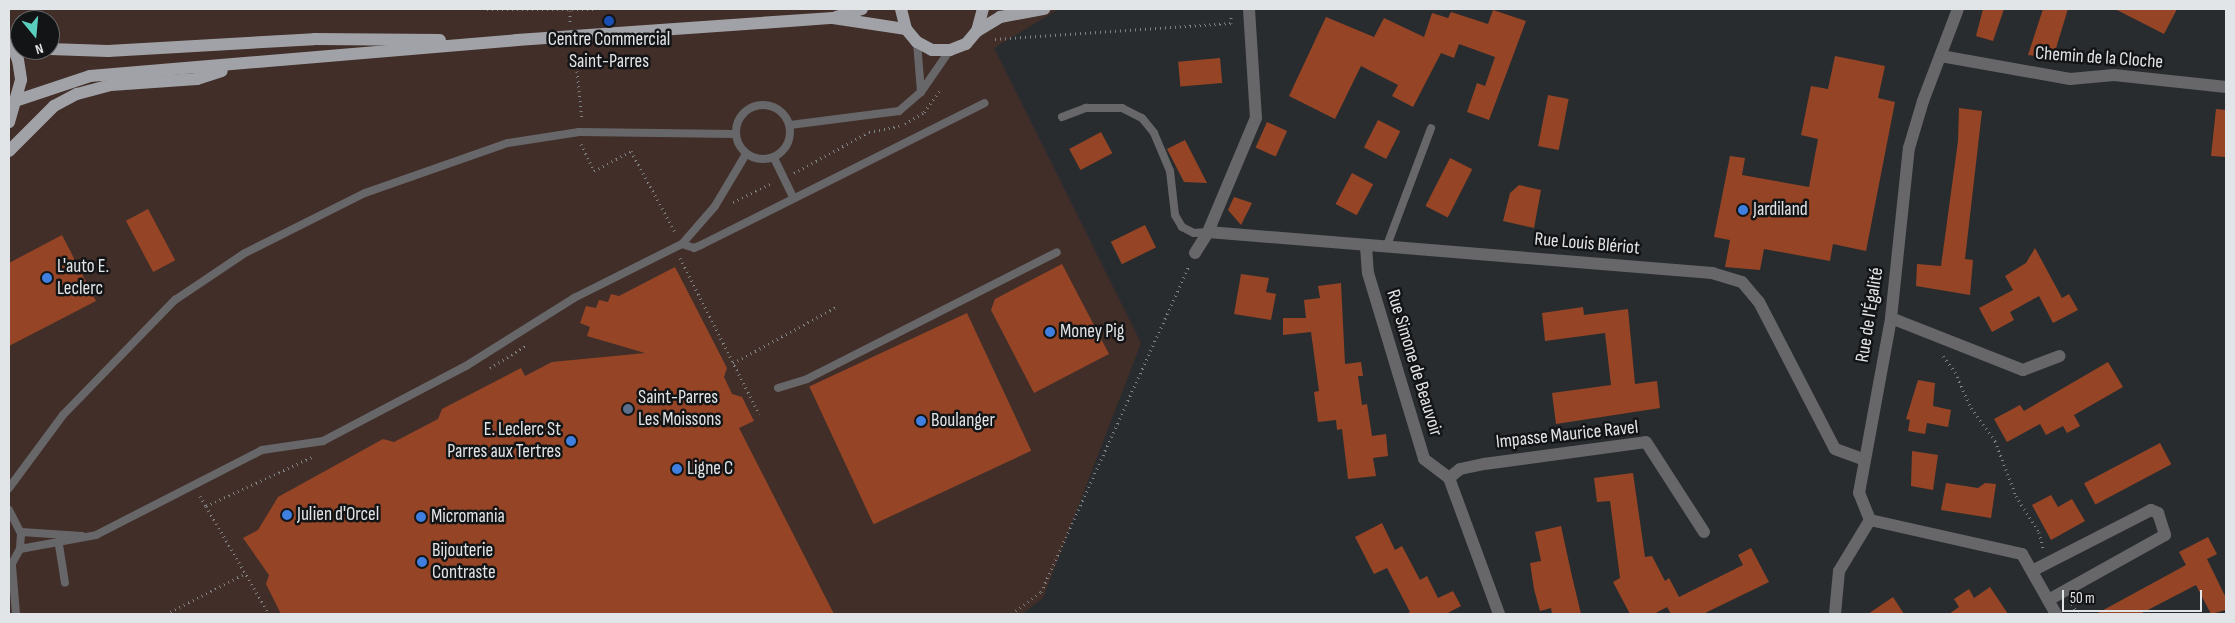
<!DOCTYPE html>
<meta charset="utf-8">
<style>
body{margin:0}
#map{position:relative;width:2235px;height:623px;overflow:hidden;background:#292c2f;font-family:"Sofia Sans Condensed",sans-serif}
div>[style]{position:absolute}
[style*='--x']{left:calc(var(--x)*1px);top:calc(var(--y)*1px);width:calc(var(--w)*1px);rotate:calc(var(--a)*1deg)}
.commercial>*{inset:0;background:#412e28}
.building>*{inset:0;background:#954525;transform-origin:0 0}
.path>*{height:3px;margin-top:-1.5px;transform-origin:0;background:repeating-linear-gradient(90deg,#7f8285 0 1px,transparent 0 5px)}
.service>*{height:8px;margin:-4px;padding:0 4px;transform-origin:4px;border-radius:4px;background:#67676a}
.service>.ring{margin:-4px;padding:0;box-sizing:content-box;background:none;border:8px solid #67676a;border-radius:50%}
.minor>*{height:12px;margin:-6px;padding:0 6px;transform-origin:6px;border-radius:6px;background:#67676a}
.primary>*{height:12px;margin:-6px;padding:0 6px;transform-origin:6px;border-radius:6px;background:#a1a2a7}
.dots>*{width:14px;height:14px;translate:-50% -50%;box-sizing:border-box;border:2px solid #131416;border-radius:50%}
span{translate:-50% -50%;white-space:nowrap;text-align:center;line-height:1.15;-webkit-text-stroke:5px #131416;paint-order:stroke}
.poi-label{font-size:19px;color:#e2e5e7}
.left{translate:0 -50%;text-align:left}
.right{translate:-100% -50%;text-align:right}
.street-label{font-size:19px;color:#e2e5e7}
.frame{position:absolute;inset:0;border:10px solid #e2e5e7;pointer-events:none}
.north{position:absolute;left:10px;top:10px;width:50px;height:50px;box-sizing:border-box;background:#131416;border:1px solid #66686a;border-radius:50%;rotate:163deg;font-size:14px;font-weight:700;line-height:20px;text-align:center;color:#e2e5e7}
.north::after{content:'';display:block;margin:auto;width:18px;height:22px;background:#59cebe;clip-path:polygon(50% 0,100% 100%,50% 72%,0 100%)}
.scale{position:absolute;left:2062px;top:590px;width:140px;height:22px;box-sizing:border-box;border:2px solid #e2e5e7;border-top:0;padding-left:6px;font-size:15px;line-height:18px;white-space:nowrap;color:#e2e5e7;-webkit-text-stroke:4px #131416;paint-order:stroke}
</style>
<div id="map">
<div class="commercial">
<i style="clip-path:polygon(evenodd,9px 9px,1059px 9px,994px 48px,1141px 343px,1043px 598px,1022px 614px,9px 614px,9px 9px,20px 20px,50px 20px,50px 50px,20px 50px,20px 20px)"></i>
</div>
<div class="building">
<i style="clip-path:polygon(1983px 9px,2004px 9px,1993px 41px,1976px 36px)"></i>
<i style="clip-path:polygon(2043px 9px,2068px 9px,2053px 58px,2028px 55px)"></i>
<i style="clip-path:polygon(2115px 9px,2177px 9px,2164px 34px)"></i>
<i style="clip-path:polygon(1493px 10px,1526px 21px,1489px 120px,1467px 112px,1477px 83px,1485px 86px,1495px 57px,1459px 44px,1454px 58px,1441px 53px,1413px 107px,1392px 96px,1398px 85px,1361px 66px,1335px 119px,1289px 96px,1326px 17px,1374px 37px,1384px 18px,1424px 37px,1432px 13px,1448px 18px,1451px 12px,1488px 24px)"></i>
<i style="clip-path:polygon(1835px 56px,1885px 66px,1878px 98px,1895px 102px,1866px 251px,1833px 244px,1830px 261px,1764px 249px,1760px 270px,1725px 267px,1730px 240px,1714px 237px,1730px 156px,1745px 158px,1742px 175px,1809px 187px,1818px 139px,1801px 135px,1811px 86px,1828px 89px)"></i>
<i style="left:1220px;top:58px;width:25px;height:42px;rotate:85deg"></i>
<i style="left:1548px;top:95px;width:21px;height:52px;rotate:11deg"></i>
<i style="clip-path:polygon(1959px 108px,1982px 111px,1965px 259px,1973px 260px,1970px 295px,1916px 286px,1917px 264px,1941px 266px,1958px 141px)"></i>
<i style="clip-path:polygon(2216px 109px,2226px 110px,2226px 157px,2211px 156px)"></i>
<i style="left:1378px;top:120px;width:25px;height:31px;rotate:27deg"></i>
<i style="left:1267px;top:122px;width:22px;height:28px;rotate:24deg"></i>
<i style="left:1101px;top:132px;width:24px;height:36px;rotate:62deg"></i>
<i style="clip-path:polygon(1185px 140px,1207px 183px,1184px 182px,1167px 149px)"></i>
<i style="left:1450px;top:158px;width:25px;height:54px;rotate:27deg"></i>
<i style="left:1352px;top:173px;width:24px;height:35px;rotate:28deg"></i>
<i style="clip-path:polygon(1519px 185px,1541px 190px,1534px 228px,1503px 221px,1510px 193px)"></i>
<i style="clip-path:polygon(1234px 197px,1252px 203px,1241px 225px,1228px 210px)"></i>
<i style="left:148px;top:209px;width:58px;height:25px;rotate:62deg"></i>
<i style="left:1145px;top:225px;width:25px;height:38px;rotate:64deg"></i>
<i style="clip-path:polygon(62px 235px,96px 301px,9px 346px,9px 263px)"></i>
<i style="clip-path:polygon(2035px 248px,2062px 298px,2069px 294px,2078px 310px,2053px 323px,2039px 296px,2010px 312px,2014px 320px,1992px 332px,1979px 308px,2013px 290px,2005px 276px,2026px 263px)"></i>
<i style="clip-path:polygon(1062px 264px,1109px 354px,1034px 393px,991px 310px,995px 299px)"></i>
<i style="clip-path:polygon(675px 267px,727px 368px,724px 377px,732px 394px,742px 397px,754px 421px,739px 428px,834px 614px,281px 614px,266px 584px,269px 575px,243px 538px,258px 530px,278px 497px,383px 439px,394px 442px,438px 419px,442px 409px,521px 368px,525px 376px,552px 362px,645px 353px,587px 336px,590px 327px,580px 323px,586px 306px,596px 308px,599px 300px,608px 302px,611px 294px,619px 296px)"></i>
<i style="clip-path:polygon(1241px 274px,1269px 278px,1266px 292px,1276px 294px,1271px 320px,1234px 314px)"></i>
<i style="clip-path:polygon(1341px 283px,1345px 364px,1361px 362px,1363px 376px,1358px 376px,1362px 405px,1367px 404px,1372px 436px,1386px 434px,1388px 456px,1373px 458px,1376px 476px,1348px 479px,1342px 429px,1337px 430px,1336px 420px,1318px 422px,1314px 392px,1319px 391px,1311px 332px,1283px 335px,1283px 318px,1306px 318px,1304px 300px,1320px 298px,1318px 286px)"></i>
<i style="clip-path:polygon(1583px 307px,1584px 315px,1628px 309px,1635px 384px,1657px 381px,1660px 408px,1556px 424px,1552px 393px,1611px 385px,1605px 333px,1545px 341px,1542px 313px)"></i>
<i style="left:967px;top:313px;width:152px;height:174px;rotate:65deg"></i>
<i style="clip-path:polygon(2108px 362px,2123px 387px,2074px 415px,2080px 426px,2067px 433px,2063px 426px,2046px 435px,2040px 424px,2007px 442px,1994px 419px,2020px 405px,2024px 411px)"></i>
<i style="clip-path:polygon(1918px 380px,1935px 383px,1933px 406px,1951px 410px,1948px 427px,1927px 423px,1925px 434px,1908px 431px,1910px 420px,1906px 419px)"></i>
<i style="left:2160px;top:443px;width:24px;height:86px;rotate:62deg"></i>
<i style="clip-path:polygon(1912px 451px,1938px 455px,1933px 490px,1911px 486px)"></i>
<i style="clip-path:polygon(1633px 473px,1645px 557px,1652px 556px,1665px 581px,1669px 578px,1679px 597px,1743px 565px,1738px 555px,1751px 548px,1769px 582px,1703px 614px,1671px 614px,1667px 607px,1654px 614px,1630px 614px,1613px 582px,1620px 578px,1610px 501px,1597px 502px,1594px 478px)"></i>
<i style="clip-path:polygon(1946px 483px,1978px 488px,1985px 483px,1996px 484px,1991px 518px,1941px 510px)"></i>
<i style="clip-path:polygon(2051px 495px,2058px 507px,2072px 499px,2085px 521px,2051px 540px,2032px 505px)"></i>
<i style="clip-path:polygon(1382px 523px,1395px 550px,1402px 546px,1420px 580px,1427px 576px,1438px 598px,1453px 591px,1461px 606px,1446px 614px,1406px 614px,1410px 612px,1387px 568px,1374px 574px,1355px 537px)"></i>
<i style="clip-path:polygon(1561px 526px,1571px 572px,1581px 614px,1552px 614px,1551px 608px,1540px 611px,1534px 589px,1530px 563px,1541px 561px,1535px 532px)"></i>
<i style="clip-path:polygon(2208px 537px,2217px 554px,2207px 559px,2226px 598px,2226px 610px,2211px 614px,2196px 585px,2140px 614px,2096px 614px,2186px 565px,2179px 552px)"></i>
<i style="clip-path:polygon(1990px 587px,2008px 614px,1949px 614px,1959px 607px,1954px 599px,1969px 589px,1974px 598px)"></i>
<i style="clip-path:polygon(1893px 597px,1904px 614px,1868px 614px)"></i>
</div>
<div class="path">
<i style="--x:487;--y:9;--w:109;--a:0"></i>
<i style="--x:570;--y:11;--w:12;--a:90"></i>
<i style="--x:995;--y:39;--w:237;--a:-3.9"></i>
<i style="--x:1231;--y:23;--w:8;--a:-90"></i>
<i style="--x:571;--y:51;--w:15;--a:90"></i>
<i style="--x:577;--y:71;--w:49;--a:84.2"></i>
<i style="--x:905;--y:124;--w:22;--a:-32"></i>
<i style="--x:924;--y:112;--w:26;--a:-54"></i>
<i style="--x:581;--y:144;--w:30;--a:64"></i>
<i style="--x:594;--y:171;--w:42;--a:-28.4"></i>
<i style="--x:631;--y:151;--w:92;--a:61.5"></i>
<i style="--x:794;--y:173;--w:85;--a:-28.7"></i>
<i style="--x:869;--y:132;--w:31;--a:-11"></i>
<i style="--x:733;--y:202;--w:43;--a:-26"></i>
<i style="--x:680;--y:258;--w:175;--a:63.1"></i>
<i style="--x:1943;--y:356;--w:20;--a:53"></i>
<i style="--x:1955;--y:372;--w:39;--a:66"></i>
<i style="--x:1971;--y:408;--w:41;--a:54"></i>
<i style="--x:1995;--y:441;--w:59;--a:69.1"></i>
<i style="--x:2016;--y:496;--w:43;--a:57.4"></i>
<i style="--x:2039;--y:532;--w:16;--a:76"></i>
<i style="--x:733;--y:363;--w:117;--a:-28.5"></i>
<i style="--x:490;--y:368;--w:44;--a:-31.9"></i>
<i style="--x:200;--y:496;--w:12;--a:59"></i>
<i style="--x:206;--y:506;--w:117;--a:-24.8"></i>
<i style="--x:206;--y:506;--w:125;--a:59.7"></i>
<i style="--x:2072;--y:604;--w:12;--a:59"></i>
<i style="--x:166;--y:614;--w:90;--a:-27.1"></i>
<i style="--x:1012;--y:614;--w:36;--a:-37"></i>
<i style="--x:1041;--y:592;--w:359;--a:-65.6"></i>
</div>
<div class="service">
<i style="--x:917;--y:42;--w:50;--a:85.4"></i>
<i style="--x:921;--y:92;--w:51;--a:-55.4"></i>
<i class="ring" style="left:736px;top:105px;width:46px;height:46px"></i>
<i style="--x:1062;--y:117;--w:26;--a:-21"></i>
<i style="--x:1086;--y:108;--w:36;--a:0"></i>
<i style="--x:1122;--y:108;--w:22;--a:27"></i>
<i style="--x:1142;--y:118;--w:19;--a:51"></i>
<i style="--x:1154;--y:133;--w:41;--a:67.2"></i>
<i style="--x:1170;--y:171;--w:44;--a:83.5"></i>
<i style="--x:1175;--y:215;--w:14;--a:60"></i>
<i style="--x:1182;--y:227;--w:13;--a:27"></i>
<i style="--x:1194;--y:233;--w:14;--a:-4"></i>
<i style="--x:790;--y:125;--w:110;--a:-7.3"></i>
<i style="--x:899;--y:111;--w:29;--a:-41"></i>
<i style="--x:774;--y:158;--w:43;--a:64"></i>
<i style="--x:682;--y:244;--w:13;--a:18"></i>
<i style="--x:694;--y:248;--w:8;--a:-23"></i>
<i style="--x:701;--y:245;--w:317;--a:-26.6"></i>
<i style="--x:1386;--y:248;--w:128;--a:-69.4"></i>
<i style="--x:778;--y:388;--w:30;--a:-17"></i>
<i style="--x:807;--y:379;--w:280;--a:-26.9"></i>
<i style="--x:9;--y:488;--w:91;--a:-53.5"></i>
<i style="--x:63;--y:415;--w:161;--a:-45.8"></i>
<i style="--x:175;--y:300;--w:84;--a:-33.9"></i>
<i style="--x:245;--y:253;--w:134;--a:-26.6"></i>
<i style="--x:365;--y:193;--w:151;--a:-19.3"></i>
<i style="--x:508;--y:143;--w:72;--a:-8.8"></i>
<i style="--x:579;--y:132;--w:156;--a:0.7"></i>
<i style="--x:9;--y:510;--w:27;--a:63"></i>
<i style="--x:21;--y:534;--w:15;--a:94"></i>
<i style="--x:20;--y:549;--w:23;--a:119"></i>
<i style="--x:21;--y:532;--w:61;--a:3.8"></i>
<i style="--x:59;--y:545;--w:38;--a:81"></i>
<i style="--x:20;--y:549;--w:77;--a:-10.4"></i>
<i style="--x:96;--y:535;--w:186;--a:-27.1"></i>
<i style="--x:262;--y:450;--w:62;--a:-8.4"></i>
<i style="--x:323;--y:441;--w:161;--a:-27.7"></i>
<i style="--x:466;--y:366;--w:128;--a:-32.2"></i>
<i style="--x:574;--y:298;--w:121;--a:-26.6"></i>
<i style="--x:682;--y:244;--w:50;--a:-49"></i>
<i style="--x:715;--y:206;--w:61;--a:-59.2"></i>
<i style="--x:12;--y:566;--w:48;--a:85.2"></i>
</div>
<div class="minor">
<i style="--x:1941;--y:56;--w:131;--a:10.1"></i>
<i style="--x:2070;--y:79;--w:44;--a:-5.2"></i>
<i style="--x:2114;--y:75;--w:113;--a:6.1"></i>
<i style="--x:1208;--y:232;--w:506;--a:4.65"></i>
<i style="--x:1712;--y:273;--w:31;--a:17"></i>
<i style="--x:1742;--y:282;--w:26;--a:50"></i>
<i style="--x:1759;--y:302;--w:165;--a:62.7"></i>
<i style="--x:1835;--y:449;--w:30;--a:20"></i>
<i style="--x:1366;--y:246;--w:27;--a:86"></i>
<i style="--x:1368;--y:273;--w:194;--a:73.2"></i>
<i style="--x:1424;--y:459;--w:31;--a:37"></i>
<i style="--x:1195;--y:253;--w:25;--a:-58"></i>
<i style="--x:1208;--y:232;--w:124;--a:-67.2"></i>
<i style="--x:1256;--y:118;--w:109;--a:-93.7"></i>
<i style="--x:1891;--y:318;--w:142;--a:21.5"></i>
<i style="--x:2023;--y:370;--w:39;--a:-21"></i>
<i style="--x:1449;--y:478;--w:14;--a:-39"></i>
<i style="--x:1460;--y:469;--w:25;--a:-12"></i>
<i style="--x:1484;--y:464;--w:163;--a:-7.7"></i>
<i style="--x:1646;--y:442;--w:107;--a:57.2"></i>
<i style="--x:1449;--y:478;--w:145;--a:69.8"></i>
<i style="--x:1870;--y:520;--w:156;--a:12.6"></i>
<i style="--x:2022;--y:554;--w:69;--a:60.5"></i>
<i style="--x:2032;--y:571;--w:134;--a:-27.1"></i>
<i style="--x:2151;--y:510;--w:8;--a:23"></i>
<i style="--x:2158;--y:513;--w:23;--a:72"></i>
<i style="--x:2165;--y:535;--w:134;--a:150.9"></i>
<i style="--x:1835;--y:614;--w:43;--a:-84.7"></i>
<i style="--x:1839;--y:571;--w:60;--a:-58.7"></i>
<i style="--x:1870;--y:520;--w:29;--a:-112"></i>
<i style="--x:1859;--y:493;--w:178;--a:-79.6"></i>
<i style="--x:1891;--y:318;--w:171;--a:-84"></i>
<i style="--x:1909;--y:148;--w:49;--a:-73.4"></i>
<i style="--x:1923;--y:101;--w:98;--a:-69.2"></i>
</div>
<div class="primary">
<i style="--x:901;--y:9;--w:21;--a:76"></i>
<i style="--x:906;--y:29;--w:17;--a:50"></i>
<i style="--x:917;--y:42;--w:17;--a:28"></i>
<i style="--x:932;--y:50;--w:18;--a:0"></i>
<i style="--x:950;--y:50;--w:17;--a:-21"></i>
<i style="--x:966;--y:44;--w:17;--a:-50"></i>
<i style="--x:977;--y:31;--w:23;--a:-75"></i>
<i style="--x:836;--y:17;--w:27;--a:-17"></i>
<i style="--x:977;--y:31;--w:27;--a:-31"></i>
<i style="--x:1000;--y:17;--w:45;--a:-10.3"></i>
<i style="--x:9;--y:38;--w:24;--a:68"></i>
<i style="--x:18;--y:60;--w:20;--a:81"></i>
<i style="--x:21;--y:80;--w:44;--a:105.9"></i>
<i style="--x:50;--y:49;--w:58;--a:2"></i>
<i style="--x:108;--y:51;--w:206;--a:-3.3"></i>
<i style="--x:314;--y:39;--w:126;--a:0.5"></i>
<i style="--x:18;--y:100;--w:76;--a:-18.4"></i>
<i style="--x:90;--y:76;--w:429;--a:-4.8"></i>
<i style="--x:517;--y:40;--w:317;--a:-4"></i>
<i style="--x:833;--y:18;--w:74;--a:8.6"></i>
<i style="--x:9;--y:151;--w:64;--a:-45"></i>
<i style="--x:54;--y:106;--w:26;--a:-28"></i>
<i style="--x:77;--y:94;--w:35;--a:-15"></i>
<i style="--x:111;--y:85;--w:86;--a:-4"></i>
<i style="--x:197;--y:79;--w:26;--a:-18"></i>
</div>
<div class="dots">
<i style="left:609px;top:21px;background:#1a4fb4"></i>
<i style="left:1743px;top:210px;background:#3f7fe0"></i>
<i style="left:47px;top:278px;background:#3f7fe0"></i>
<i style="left:1050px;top:332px;background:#3f7fe0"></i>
<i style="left:628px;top:409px;background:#5c6f8a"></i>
<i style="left:921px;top:421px;background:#3f7fe0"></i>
<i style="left:571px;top:441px;background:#3f7fe0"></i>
<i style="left:677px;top:469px;background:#3f7fe0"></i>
<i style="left:287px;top:515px;background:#3f7fe0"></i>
<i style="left:421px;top:517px;background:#3f7fe0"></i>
<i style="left:422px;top:562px;background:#3f7fe0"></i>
</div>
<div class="poi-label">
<span style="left:609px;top:51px">Centre Commercial<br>Saint-Parres</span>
<span class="left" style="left:1753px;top:210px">Jardiland</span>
<span class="left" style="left:57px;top:278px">L'auto E.<br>Leclerc</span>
<span class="left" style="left:1060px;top:332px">Money Pig</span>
<span class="left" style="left:638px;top:409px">Saint-Parres<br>Les Moissons</span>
<span class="left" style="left:931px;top:421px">Boulanger</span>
<span class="right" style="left:561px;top:441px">E. Leclerc St<br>Parres aux Tertres</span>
<span class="left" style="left:687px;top:469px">Ligne C</span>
<span class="left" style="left:297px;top:515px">Julien d'Orcel</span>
<span class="left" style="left:431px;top:517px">Micromania</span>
<span class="left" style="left:432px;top:562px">Bijouterie<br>Contraste</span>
</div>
<div class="street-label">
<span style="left:2099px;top:58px;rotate:4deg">Chemin de la Cloche</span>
<span style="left:1587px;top:244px;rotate:5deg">Rue Louis Blériot</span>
<span style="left:1870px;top:315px;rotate:-81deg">Rue de l'Égalité</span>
<span style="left:1414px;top:363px;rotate:73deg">Rue Simone de Beauvoir</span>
<span style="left:1567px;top:435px;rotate:-6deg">Impasse Maurice Ravel</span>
</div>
<div class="frame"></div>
<div class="north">N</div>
<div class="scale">50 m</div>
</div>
